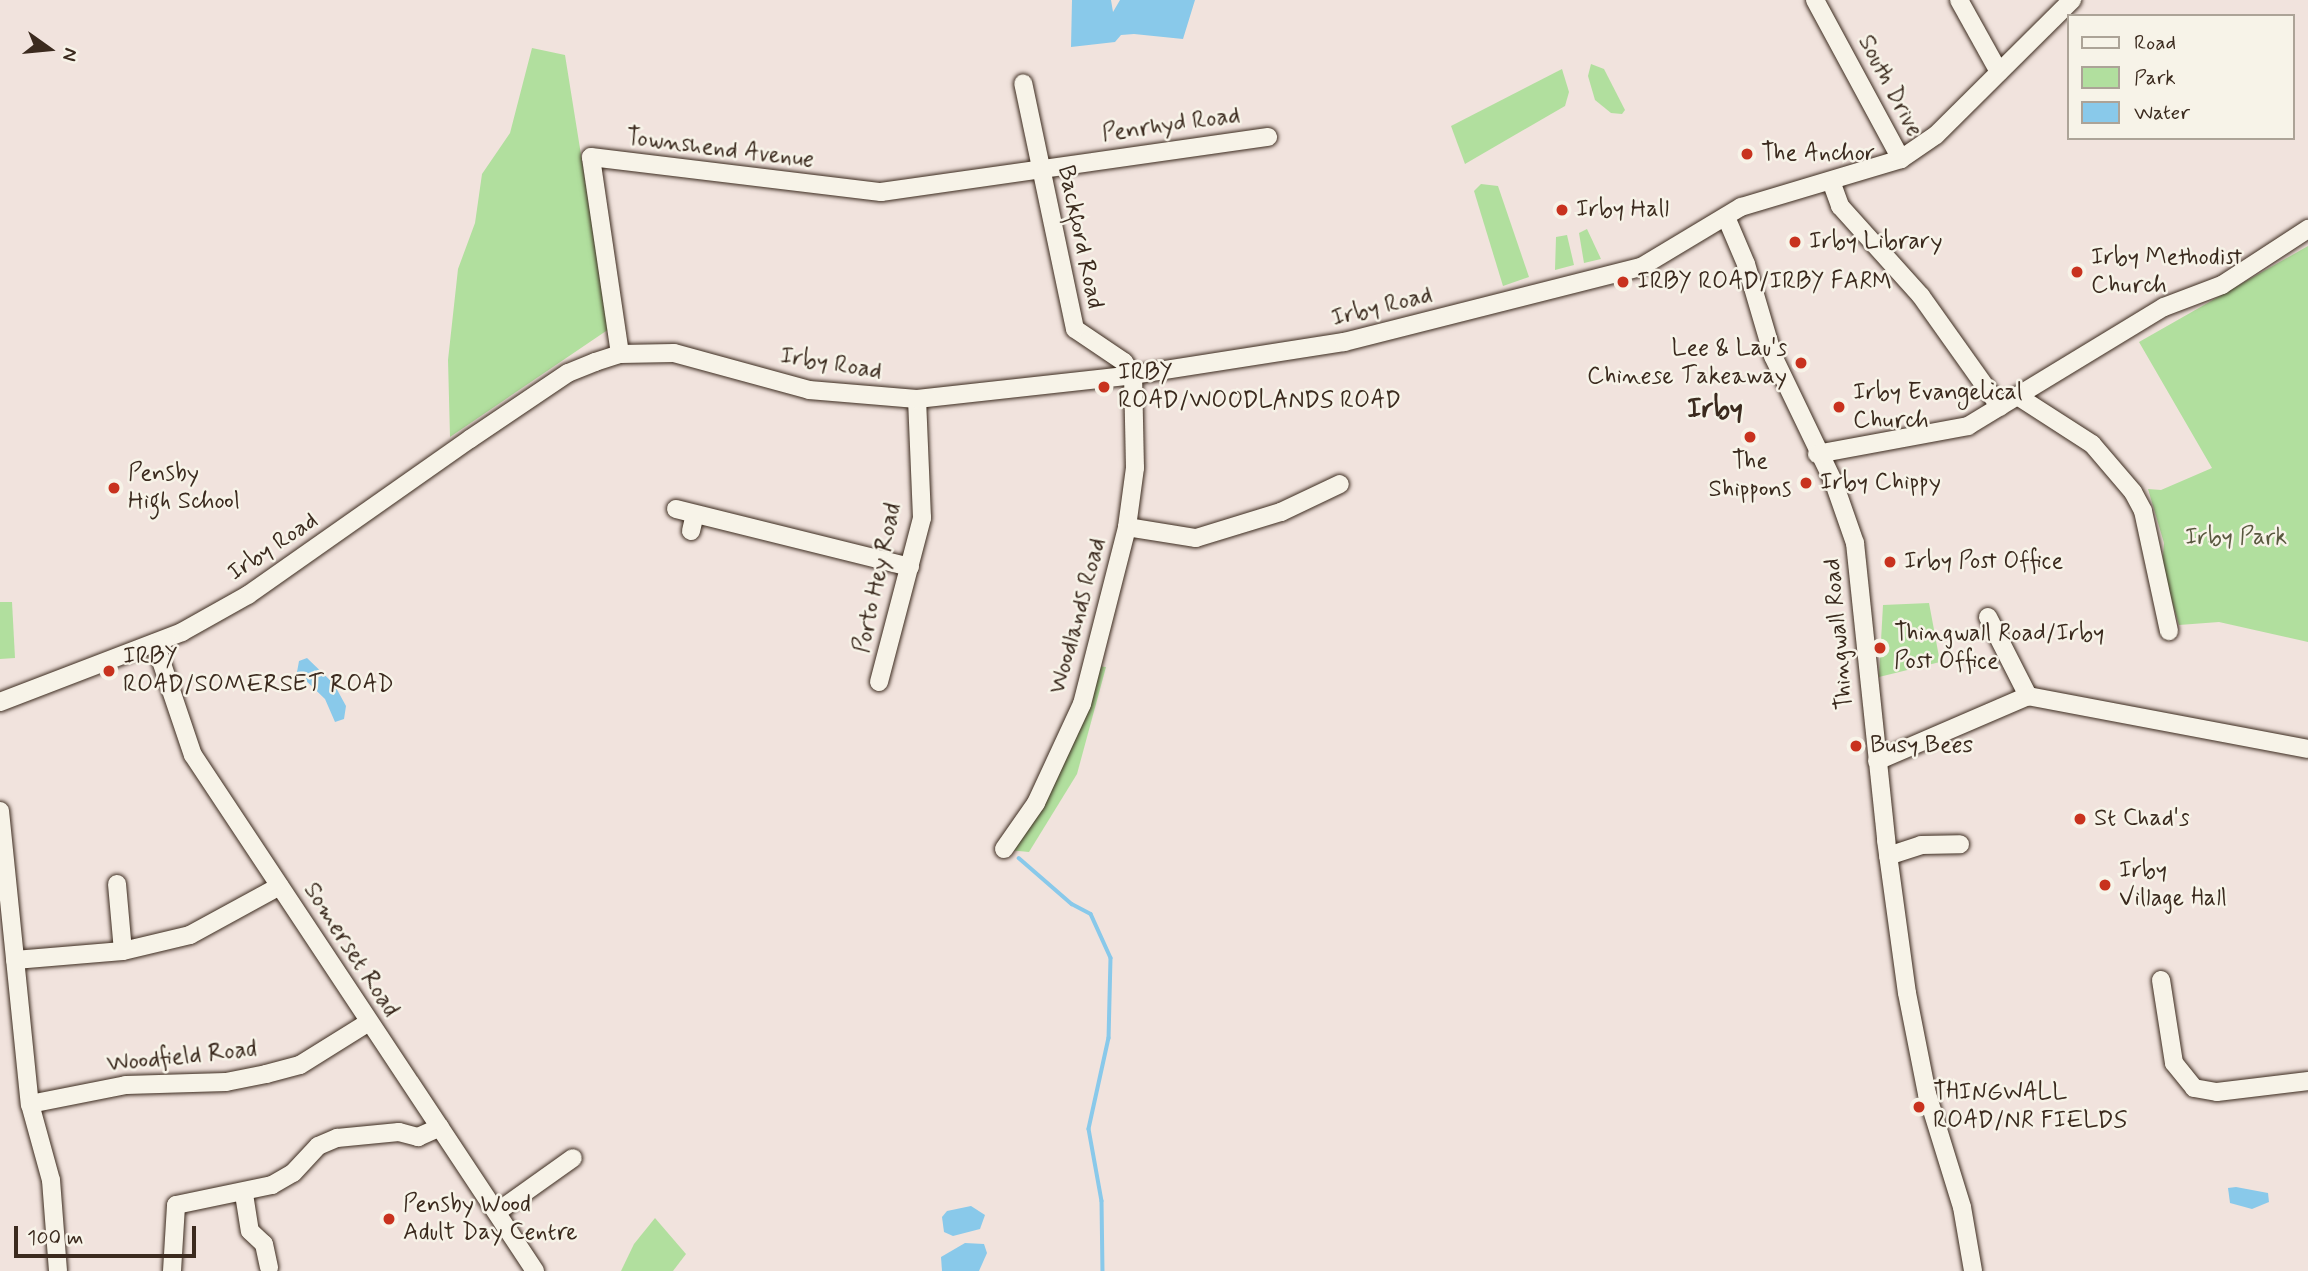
<!DOCTYPE html>
<style>
body{margin:0}
#map{position:relative;width:2308px;height:1271px;overflow:hidden;background:#f1e3dd;font-family:Mynerve,sans-serif}
div>[style]{position:absolute}
[style*='--x']{left:calc(var(--x)*1px);top:calc(var(--y)*1px);width:calc(var(--w)*1px);rotate:calc(var(--a)*1deg)}
.green>*{inset:0;background:#b1df9e}
.water>*{inset:0;background:#89c9ea}
.stream>*{height:3.5px;margin:-1.75px;padding:0 1.75px;transform-origin:1.75px;border-radius:1.75px;background:#89c9ea}
.roads{filter:drop-shadow(0 0 2px #3b2a1e) drop-shadow(0 0 2px #3b2a1e)}
.minor>*{height:18px;margin:-9px;padding:0 9px;transform-origin:9px;border-radius:9px;background:#f7f3e8}
.dots>*{width:19px;height:19px;translate:-50% -50%;box-sizing:border-box;border:4px solid #f7f3e8;border-radius:50%}
span{translate:-50% -50%;white-space:nowrap;text-align:center;line-height:1.15;-webkit-text-stroke:5px #f7f3e8;paint-order:stroke}
.street-label{font-size:24px;color:#3b2a1e}
.poi-label{font-size:24px;color:#3b2a1e}
.left{translate:0 -50%;text-align:left}
.right{translate:-100% -50%;text-align:right}
.park-label{font-size:24px;color:#58573e}
.quarter-label{font-size:28px;color:#3b2a1e;font-weight:700}
.legend{position:absolute;left:2067px;top:14px;width:228px;height:126px;box-sizing:border-box;background:#f7f3e8;border:2px solid #aca397;margin:0;padding:9px 12px;list-style:none;font-size:21px;color:#3b2a1e}
.legend li{display:flex;align-items:center;gap:14px;height:35px}
.legend b{width:35px;border:2px solid #aca397}
.north{position:absolute;left:14px;top:14px;width:70px;height:70px;-webkit-text-stroke:5px #f7f3e8;paint-order:stroke;rotate:105deg;font-size:19px;font-weight:700;line-height:28px;text-align:center;color:#3b2a1e}
.north::after{content:'';display:block;margin:auto;width:24px;height:32px;background:#3b2a1e;clip-path:polygon(50% 0,100% 100%,50% 72%,0 100%)}
.scale{position:absolute;left:14px;top:1226px;width:182px;height:32px;box-sizing:border-box;border:4px solid #3b2a1e;border-top:0;padding-left:9px;font-size:21px;line-height:24px;white-space:nowrap;color:#3b2a1e;-webkit-text-stroke:5px #f7f3e8;paint-order:stroke}
</style>
<div id="map">
<div class="green">
<i style="clip-path:polygon(532px 48px,565px 55px,609px 329px,450px 437px,448px 360px,458px 269px,475px 223px,482px 174px,510px 133px)"></i>
<i style="clip-path:polygon(1591px 64px,1604px 69px,1625px 110px,1622px 114px,1611px 113px,1595px 100px,1588px 76px)"></i>
<i style="clip-path:polygon(1562px 69px,1569px 92px,1565px 106px,1465px 164px,1451px 126px)"></i>
<i style="clip-path:polygon(1481px 184px,1498px 186px,1529px 277px,1503px 286px,1474px 191px)"></i>
<i style="clip-path:polygon(1587px 229px,1601px 259px,1584px 263px,1579px 233px)"></i>
<i style="clip-path:polygon(1567px 235px,1574px 265px,1555px 270px,1556px 237px)"></i>
<i style="clip-path:polygon(2308px 246px,2308px 642px,2219px 622px,2179px 625px,2162px 567px,2164px 543px,2148px 489px,2161px 490px,2212px 468px,2139px 342px)"></i>
<i style="clip-path:polygon(0 602px,12px 602px,15px 658px,0 659px)"></i>
<i style="clip-path:polygon(1929px 603px,1940px 662px,1879px 677px,1883px 605px)"></i>
<i style="clip-path:polygon(1097px 666px,1106px 667px,1077px 774px,1029px 852px,1008px 850px)"></i>
<i style="clip-path:polygon(655px 1218px,686px 1254px,673px 1271px,621px 1271px,634px 1244px)"></i>
</div>
<div class="water">
<i style="clip-path:polygon(1072px 0,1111px 0,1113px 12px,1120px 0,1195px 0,1183px 39px,1134px 34px,1121px 35px,1115px 42px,1071px 47px)"></i>
<i style="clip-path:polygon(307px 658px,334px 684px,346px 706px,344px 719px,335px 722px,325px 699px,297px 672px,299px 661px)"></i>
<i style="clip-path:polygon(2236px 1187px,2268px 1193px,2269px 1202px,2252px 1209px,2230px 1203px,2228px 1188px)"></i>
<i style="clip-path:polygon(971px 1206px,985px 1215px,980px 1229px,953px 1236px,944px 1232px,942px 1217px,947px 1211px)"></i>
<i style="clip-path:polygon(965px 1243px,984px 1244px,987px 1253px,979px 1271px,942px 1271px,941px 1257px)"></i>
</div>
<div class="stream">
<i style="--x:1019;--y:858;--w:70;--a:41"></i>
<i style="--x:1072;--y:904;--w:21;--a:28"></i>
<i style="--x:1091;--y:914;--w:48;--a:65.6"></i>
<i style="--x:1111;--y:958;--w:80;--a:91.4"></i>
<i style="--x:1109;--y:1038;--w:93;--a:102.4"></i>
<i style="--x:1089;--y:1129;--w:73;--a:79.8"></i>
<i style="--x:1102;--y:1201;--w:70;--a:89.2"></i>
</div>
<div class="roads">
<div class="minor">
<i style="--x:1815;--y:0;--w:181;--a:61.6"></i>
<i style="--x:1959;--y:0;--w:82;--a:60.9"></i>
<i style="--x:1831;--y:181;--w:27;--a:70"></i>
<i style="--x:1840;--y:206;--w:121;--a:48"></i>
<i style="--x:1921;--y:296;--w:136;--a:54.6"></i>
<i style="--x:1726;--y:217;--w:51;--a:66.9"></i>
<i style="--x:1746;--y:264;--w:96;--a:73.6"></i>
<i style="--x:1773;--y:356;--w:141;--a:64.3"></i>
<i style="--x:1834;--y:483;--w:64;--a:70.7"></i>
<i style="--x:1855;--y:543;--w:299;--a:84"></i>
<i style="--x:1886;--y:840;--w:154;--a:82.2"></i>
<i style="--x:1907;--y:993;--w:103;--a:78.8"></i>
<i style="--x:1927;--y:1094;--w:118;--a:72.8"></i>
<i style="--x:1962;--y:1207;--w:65;--a:80.2"></i>
<i style="--x:620;--y:354;--w:199;--a:-98.4"></i>
<i style="--x:591;--y:157;--w:292;--a:6.9"></i>
<i style="--x:881;--y:192;--w:391;--a:-8.1"></i>
<i style="--x:2019;--y:397;--w:87;--a:32.8"></i>
<i style="--x:2092;--y:444;--w:63;--a:49.5"></i>
<i style="--x:2133;--y:492;--w:21;--a:62"></i>
<i style="--x:2143;--y:511;--w:123;--a:77.8"></i>
<i style="--x:1817;--y:454;--w:154;--a:-10.5"></i>
<i style="--x:1968;--y:426;--w:229;--a:-31.3"></i>
<i style="--x:2164;--y:307;--w:62;--a:-20.8"></i>
<i style="--x:2222;--y:285;--w:103;--a:-33.1"></i>
<i style="--x:676;--y:509;--w:241;--a:13.9"></i>
<i style="--x:1127;--y:527;--w:70;--a:9.1"></i>
<i style="--x:1196;--y:538;--w:89;--a:-17"></i>
<i style="--x:1281;--y:512;--w:65;--a:-25.4"></i>
<i style="--x:691;--y:531;--w:17;--a:-77"></i>
<i style="--x:1988;--y:617;--w:89;--a:63.1"></i>
<i style="--x:155;--y:643;--w:118;--a:71.3"></i>
<i style="--x:193;--y:755;--w:619;--a:56.46"></i>
<i style="--x:879;--y:682;--w:170;--a:-75.3"></i>
<i style="--x:922;--y:518;--w:119;--a:-92.4"></i>
<i style="--x:0;--y:702;--w:195;--a:-21"></i>
<i style="--x:182;--y:632;--w:76;--a:-29.3"></i>
<i style="--x:248;--y:595;--w:271;--a:-35.1"></i>
<i style="--x:470;--y:439;--w:118;--a:-34"></i>
<i style="--x:568;--y:373;--w:29;--a:-22"></i>
<i style="--x:595;--y:362;--w:26;--a:-18"></i>
<i style="--x:620;--y:354;--w:54;--a:-1.1"></i>
<i style="--x:674;--y:353;--w:140;--a:15.3"></i>
<i style="--x:809;--y:390;--w:108;--a:4.8"></i>
<i style="--x:917;--y:399;--w:217;--a:-6.3"></i>
<i style="--x:1133;--y:375;--w:214;--a:-8.9"></i>
<i style="--x:1344;--y:342;--w:306;--a:-14.2"></i>
<i style="--x:1641;--y:267;--w:117;--a:-31"></i>
<i style="--x:1741;--y:207;--w:167;--a:-16.7"></i>
<i style="--x:1901;--y:159;--w:42;--a:-34.4"></i>
<i style="--x:1936;--y:135;--w:192;--a:-44.8"></i>
<i style="--x:1877;--y:761;--w:164;--a:-23.3"></i>
<i style="--x:2028;--y:696;--w:285;--a:10.7"></i>
<i style="--x:0;--y:811;--w:295;--a:84.2"></i>
<i style="--x:30;--y:1104;--w:79;--a:74.6"></i>
<i style="--x:51;--y:1180;--w:91;--a:85.6"></i>
<i style="--x:1004;--y:849;--w:56;--a:-55.2"></i>
<i style="--x:1036;--y:803;--w:109;--a:-65.1"></i>
<i style="--x:1082;--y:704;--w:183;--a:-75.7"></i>
<i style="--x:1127;--y:527;--w:60;--a:-82.3"></i>
<i style="--x:1135;--y:468;--w:93;--a:-91.2"></i>
<i style="--x:1133;--y:375;--w:16;--a:-125"></i>
<i style="--x:1124;--y:362;--w:59;--a:-146"></i>
<i style="--x:1075;--y:329;--w:251;--a:-101.9"></i>
<i style="--x:1888;--y:856;--w:35;--a:-18"></i>
<i style="--x:1921;--y:845;--w:39;--a:-1"></i>
<i style="--x:117;--y:884;--w:67;--a:84.9"></i>
<i style="--x:15;--y:960;--w:108;--a:-4.8"></i>
<i style="--x:123;--y:951;--w:69;--a:-13.4"></i>
<i style="--x:190;--y:935;--w:102;--a:-28.6"></i>
<i style="--x:2161;--y:980;--w:84;--a:81.1"></i>
<i style="--x:2174;--y:1063;--w:32;--a:51"></i>
<i style="--x:2194;--y:1088;--w:23;--a:10"></i>
<i style="--x:2217;--y:1092;--w:92;--a:-6.9"></i>
<i style="--x:30;--y:1104;--w:98;--a:-11.2"></i>
<i style="--x:126;--y:1085;--w:100;--a:-1.7"></i>
<i style="--x:226;--y:1082;--w:41;--a:-11.3"></i>
<i style="--x:266;--y:1074;--w:35;--a:-15"></i>
<i style="--x:300;--y:1065;--w:81;--a:-31.9"></i>
<i style="--x:244;--y:1194;--w:37;--a:81"></i>
<i style="--x:250;--y:1231;--w:19;--a:43"></i>
<i style="--x:264;--y:1244;--w:24;--a:78"></i>
<i style="--x:497;--y:1212;--w:93;--a:-35.4"></i>
<i style="--x:172;--y:1271;--w:66;--a:-86.5"></i>
<i style="--x:176;--y:1205;--w:98;--a:-11.8"></i>
<i style="--x:272;--y:1185;--w:24;--a:-30"></i>
<i style="--x:293;--y:1173;--w:37;--a:-47"></i>
<i style="--x:318;--y:1146;--w:21;--a:-23"></i>
<i style="--x:337;--y:1138;--w:62;--a:-5.5"></i>
<i style="--x:399;--y:1132;--w:20;--a:15"></i>
<i style="--x:418;--y:1137;--w:24;--a:-24"></i>
</div>
</div>
<div class="dots">
<i style="left:1747px;top:154px;background:#c8321e"></i>
<i style="left:1562px;top:210px;background:#c8321e"></i>
<i style="left:1795px;top:242px;background:#c8321e"></i>
<i style="left:2077px;top:272px;background:#c8321e"></i>
<i style="left:1623px;top:282px;background:#c8321e"></i>
<i style="left:1801px;top:363px;background:#c8321e"></i>
<i style="left:1104px;top:387px;background:#c8321e"></i>
<i style="left:1839px;top:407px;background:#c8321e"></i>
<i style="left:1750px;top:437px;background:#c8321e"></i>
<i style="left:1806px;top:483px;background:#c8321e"></i>
<i style="left:114px;top:488px;background:#c8321e"></i>
<i style="left:1890px;top:562px;background:#c8321e"></i>
<i style="left:1880px;top:648px;background:#c8321e"></i>
<i style="left:109px;top:671px;background:#c8321e"></i>
<i style="left:1856px;top:746px;background:#c8321e"></i>
<i style="left:2080px;top:819px;background:#c8321e"></i>
<i style="left:2105px;top:885px;background:#c8321e"></i>
<i style="left:1919px;top:1107px;background:#c8321e"></i>
<i style="left:389px;top:1219px;background:#c8321e"></i>
</div>
<div class="street-label">
<span style="left:1890px;top:86px;rotate:62deg">South Drive</span>
<span style="left:1171px;top:125px;rotate:-8deg">Penrhyd Road</span>
<span style="left:720px;top:149px;rotate:7deg">Townshend Avenue</span>
<span style="left:1080px;top:237px;rotate:78deg">Backford Road</span>
<span style="left:1382px;top:307px;rotate:-14deg">Irby Road</span>
<span style="left:831px;top:364px;rotate:9deg">Irby Road</span>
<span style="left:273px;top:547px;rotate:-34deg">Irby Road</span>
<span style="left:878px;top:578px;rotate:-78deg">Porto Hey Road</span>
<span style="left:1078px;top:616px;rotate:-75deg">Woodlands Road</span>
<span style="left:1839px;top:634px;rotate:-95deg">Thingwall Road</span>
<span style="left:351px;top:950px;rotate:57deg">Somerset Road</span>
<span style="left:182px;top:1057px;rotate:-6deg">Woodfield Road</span>
</div>
<div class="poi-label">
<span class="left" style="left:1761px;top:154px">The Anchor</span>
<span class="left" style="left:1576px;top:210px">Irby Hall</span>
<span class="left" style="left:1809px;top:242px">Irby Library</span>
<span class="left" style="left:2091px;top:272px">Irby Methodist<br>Church</span>
<span class="left" style="left:1637px;top:282px">IRBY ROAD/IRBY FARM</span>
<span class="right" style="left:1787px;top:363px">Lee &amp; Lau's<br>Chinese Takeaway</span>
<span class="left" style="left:1118px;top:387px">IRBY<br>ROAD/WOODLANDS ROAD</span>
<span class="left" style="left:1853px;top:407px">Irby Evangelical<br>Church</span>
<span style="left:1750px;top:476px">The<br>Shippons</span>
<span class="left" style="left:128px;top:488px">Pensby<br>High School</span>
<span class="left" style="left:1820px;top:483px">Irby Chippy</span>
<span class="left" style="left:1904px;top:562px">Irby Post Office</span>
<span class="left" style="left:1894px;top:648px">Thingwall Road/Irby<br>Post Office</span>
<span class="left" style="left:123px;top:671px">IRBY<br>ROAD/SOMERSET ROAD</span>
<span class="left" style="left:1870px;top:746px">Busy Bees</span>
<span class="left" style="left:2094px;top:819px">St Chad's</span>
<span class="left" style="left:2119px;top:885px">Irby<br>Village Hall</span>
<span class="left" style="left:1933px;top:1107px">THINGWALL<br>ROAD/NR FIELDS</span>
<span class="left" style="left:403px;top:1219px">Pensby Wood<br>Adult Day Centre</span>
</div>
<div class="park-label">
<span style="left:2236px;top:538px">Irby Park</span>
</div>
<div class="quarter-label">
<span style="left:1715px;top:410px">Irby</span>
</div>
<ul class="legend">
<li><b style="height:9px;background:#f7f3e8"></b>Road</li>
<li><b style="height:19px;background:#b1df9e"></b>Park</li>
<li><b style="height:19px;background:#89c9ea"></b>Water</li>
</ul>
<div class="north">N</div>
<div class="scale">100 m</div>
</div>
